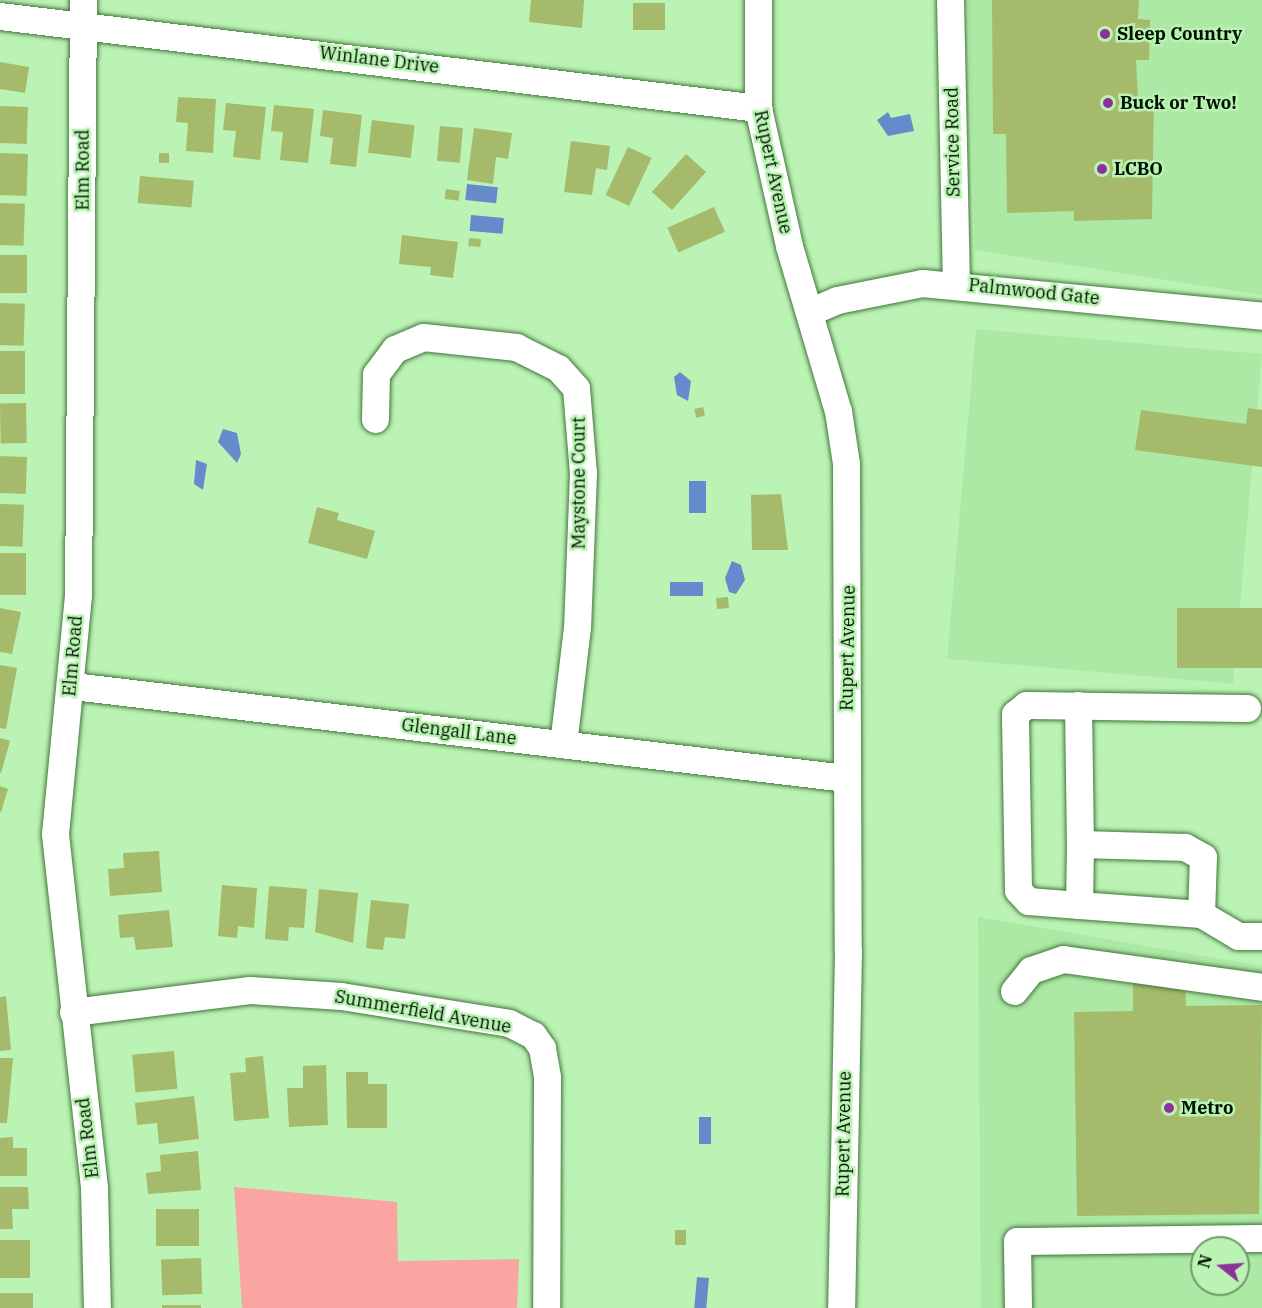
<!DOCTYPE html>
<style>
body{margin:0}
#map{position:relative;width:1262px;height:1308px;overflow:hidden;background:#baf3b3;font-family:"IBM Plex Serif",serif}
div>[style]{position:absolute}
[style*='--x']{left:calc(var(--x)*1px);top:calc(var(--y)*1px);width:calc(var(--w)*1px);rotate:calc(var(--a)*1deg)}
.built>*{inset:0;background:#ace9a4;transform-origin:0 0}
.green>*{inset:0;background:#fba5a2}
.water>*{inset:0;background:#668bcc;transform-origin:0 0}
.building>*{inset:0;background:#a5bb6b;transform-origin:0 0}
.roads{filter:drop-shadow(0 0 2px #42763c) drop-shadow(0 0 2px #42763c)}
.minor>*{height:27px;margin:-13.5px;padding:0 13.5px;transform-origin:13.5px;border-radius:13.5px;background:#fff}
.dots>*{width:16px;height:16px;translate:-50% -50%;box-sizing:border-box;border:3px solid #baf3b3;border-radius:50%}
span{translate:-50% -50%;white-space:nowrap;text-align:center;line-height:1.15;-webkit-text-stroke:5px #baf3b3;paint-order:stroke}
.poi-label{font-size:18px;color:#011100;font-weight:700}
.left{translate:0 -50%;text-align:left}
.street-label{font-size:18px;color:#011100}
.north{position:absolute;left:1190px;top:1236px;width:60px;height:60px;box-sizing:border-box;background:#baf3b3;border:2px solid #70996b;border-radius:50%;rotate:287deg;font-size:16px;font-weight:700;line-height:24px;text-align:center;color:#011100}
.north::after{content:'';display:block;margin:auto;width:21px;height:27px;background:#8d319c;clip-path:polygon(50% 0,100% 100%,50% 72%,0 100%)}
</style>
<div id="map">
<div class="built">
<i style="clip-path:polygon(968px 0,1262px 0,1262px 295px,975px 250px)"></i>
<i style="left:976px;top:329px;width:287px;height:331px;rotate:5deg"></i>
<i style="clip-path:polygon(evenodd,978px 917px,1262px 966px,1262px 1308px,981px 1308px,978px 917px,1202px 1248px,1238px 1248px,1238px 1284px,1202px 1284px,1202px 1248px)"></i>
</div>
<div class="green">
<i style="clip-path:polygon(234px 1187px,397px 1202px,398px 1261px,519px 1259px,517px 1308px,242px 1308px)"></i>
</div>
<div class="water">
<i style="clip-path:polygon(888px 112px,891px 118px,910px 114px,914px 131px,888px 136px,877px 120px)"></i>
<i style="left:467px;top:184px;width:31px;height:16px;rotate:6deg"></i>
<i style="left:471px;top:215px;width:33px;height:16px;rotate:5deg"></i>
<i style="clip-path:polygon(680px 372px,691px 381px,688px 401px,677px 395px,674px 377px)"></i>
<i style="clip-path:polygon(223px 429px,237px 433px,241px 454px,237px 463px,218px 442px)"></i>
<i style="clip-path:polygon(196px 460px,207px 464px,203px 490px,194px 484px)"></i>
<i style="left:689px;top:481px;width:17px;height:32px"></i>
<i style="clip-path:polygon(732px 561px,741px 565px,745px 580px,736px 594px,729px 592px,725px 578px)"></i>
<i style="left:670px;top:582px;width:33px;height:14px"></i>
<i style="left:699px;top:1117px;width:12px;height:27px"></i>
<i style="left:697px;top:1277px;width:12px;height:31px;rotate:5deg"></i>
</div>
<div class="building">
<i style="clip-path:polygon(531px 0,584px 0,582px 28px,529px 22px)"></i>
<i style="clip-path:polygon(992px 0,1139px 0,1138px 19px,1150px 20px,1149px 60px,1136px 60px,1138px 98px,1154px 97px,1152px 219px,1074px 221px,1074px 211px,1007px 213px,1006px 134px,993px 134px)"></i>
<i style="left:633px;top:3px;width:32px;height:27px"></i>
<i style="clip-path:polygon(0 62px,29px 67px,25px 93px,0 89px)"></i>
<i style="clip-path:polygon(178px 97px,216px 99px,213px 153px,186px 151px,188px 123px,176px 122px)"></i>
<i style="clip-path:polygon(226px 103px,266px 107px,260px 160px,233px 157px,236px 131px,223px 130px)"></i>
<i style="clip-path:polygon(274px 105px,314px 109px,308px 163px,280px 160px,283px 132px,271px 131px)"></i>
<i style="left:0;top:106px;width:28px;height:37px;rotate:2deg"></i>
<i style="clip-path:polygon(323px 110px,362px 115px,356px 167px,330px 164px,333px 138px,320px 136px)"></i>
<i style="left:372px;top:120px;width:43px;height:33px;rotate:7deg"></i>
<i style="left:440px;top:126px;width:23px;height:35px;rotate:5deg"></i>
<i style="clip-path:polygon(474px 128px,512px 133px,508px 159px,496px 157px,493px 184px,467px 180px)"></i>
<i style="clip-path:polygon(571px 141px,610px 146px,607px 170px,596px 168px,592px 195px,564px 192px)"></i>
<i style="left:628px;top:147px;width:26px;height:53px;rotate:25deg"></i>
<i style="left:0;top:153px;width:28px;height:42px;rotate:2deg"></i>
<i style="left:159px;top:153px;width:10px;height:10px"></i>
<i style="left:686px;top:154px;width:27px;height:51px;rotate:42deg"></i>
<i style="left:140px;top:176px;width:54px;height:27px;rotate:5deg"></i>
<i style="left:446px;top:189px;width:14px;height:10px;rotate:8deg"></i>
<i style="left:0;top:203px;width:25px;height:42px;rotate:2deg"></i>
<i style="left:714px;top:207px;width:27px;height:51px;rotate:66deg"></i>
<i style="clip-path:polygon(402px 235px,458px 242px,453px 278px,430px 275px,431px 267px,399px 264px)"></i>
<i style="left:469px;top:238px;width:12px;height:8px;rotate:5deg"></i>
<i style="left:0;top:255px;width:27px;height:38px"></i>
<i style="left:0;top:303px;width:25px;height:42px;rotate:2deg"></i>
<i style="left:0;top:351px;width:25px;height:43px"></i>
<i style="left:26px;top:403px;width:40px;height:26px;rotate:89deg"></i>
<i style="left:703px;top:407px;width:9px;height:9px;rotate:77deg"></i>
<i style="clip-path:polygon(1248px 408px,1262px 410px,1262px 467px,1135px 450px,1141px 410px,1246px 424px)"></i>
<i style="left:0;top:456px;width:27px;height:37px;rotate:2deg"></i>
<i style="clip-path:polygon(781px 494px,788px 550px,752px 550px,751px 495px)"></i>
<i style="left:0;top:504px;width:24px;height:42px;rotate:2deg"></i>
<i style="clip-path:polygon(317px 507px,339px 513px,337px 520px,375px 531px,367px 559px,308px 543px)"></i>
<i style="left:0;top:553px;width:26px;height:42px"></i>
<i style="left:728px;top:597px;width:11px;height:12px;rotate:85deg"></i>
<i style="clip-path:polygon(0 608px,21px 612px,12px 654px,0 652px)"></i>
<i style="left:1262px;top:608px;width:60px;height:85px;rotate:90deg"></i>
<i style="clip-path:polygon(0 665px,17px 668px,6px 729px,0 728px)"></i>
<i style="clip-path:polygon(0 738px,10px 741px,1px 773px,0 773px)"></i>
<i style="clip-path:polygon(0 786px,8px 789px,1px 812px,0 812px)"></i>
<i style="clip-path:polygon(159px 851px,162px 892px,110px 896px,108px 869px,124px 868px,123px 853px)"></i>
<i style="clip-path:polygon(222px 885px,257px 888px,254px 928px,238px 926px,237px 938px,218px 936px)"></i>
<i style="clip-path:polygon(269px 886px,307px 889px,304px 928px,289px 927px,288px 941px,265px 939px)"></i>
<i style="clip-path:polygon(319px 889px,358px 893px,353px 943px,315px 932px)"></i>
<i style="clip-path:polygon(371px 900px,409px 904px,405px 939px,385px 937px,383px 950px,366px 948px)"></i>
<i style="clip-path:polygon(169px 910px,173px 947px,136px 950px,134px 937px,120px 938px,118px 915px)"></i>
<i style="clip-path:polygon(1185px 978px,1186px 1006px,1262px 1005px,1259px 1214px,1077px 1216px,1074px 1012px,1133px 1011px,1133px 979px)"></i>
<i style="clip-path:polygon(6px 996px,11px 1050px,0 1051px,0 997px)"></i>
<i style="left:174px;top:1051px;width:38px;height:42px;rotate:85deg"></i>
<i style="clip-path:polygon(263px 1056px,269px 1118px,234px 1121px,230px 1073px,246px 1072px,245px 1058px)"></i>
<i style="clip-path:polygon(0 1058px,13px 1058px,7px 1123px,0 1123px)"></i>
<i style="clip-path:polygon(326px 1065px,328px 1125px,289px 1127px,287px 1088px,303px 1088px,303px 1066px)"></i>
<i style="clip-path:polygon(346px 1072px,368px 1072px,368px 1084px,387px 1084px,387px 1128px,347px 1128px)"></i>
<i style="clip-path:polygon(194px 1096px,199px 1139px,159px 1144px,157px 1123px,137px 1125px,135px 1103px)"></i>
<i style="clip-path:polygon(13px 1137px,13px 1148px,27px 1148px,27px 1176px,0 1176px,0 1138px)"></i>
<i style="clip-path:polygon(198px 1151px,201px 1190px,148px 1194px,146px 1173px,161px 1171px,160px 1155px)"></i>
<i style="clip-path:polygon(0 1187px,28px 1187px,29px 1209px,12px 1209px,13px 1229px,0 1229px)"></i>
<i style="left:199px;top:1209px;width:37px;height:43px;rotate:90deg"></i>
<i style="left:675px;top:1230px;width:11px;height:15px"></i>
<i style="left:0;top:1240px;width:30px;height:38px"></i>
<i style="left:201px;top:1258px;width:36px;height:40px;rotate:88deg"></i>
<i style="left:33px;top:1293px;width:15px;height:33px;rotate:90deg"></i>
<i style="left:162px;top:1305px;width:39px;height:3px"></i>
</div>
<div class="roads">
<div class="minor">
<i style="--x:83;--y:0;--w:595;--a:90.48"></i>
<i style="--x:78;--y:595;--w:240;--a:95.5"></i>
<i style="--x:55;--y:834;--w:356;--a:83.7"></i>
<i style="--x:94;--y:1188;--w:120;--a:88.6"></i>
<i style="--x:758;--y:0;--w:108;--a:90"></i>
<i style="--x:758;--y:108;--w:141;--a:77.3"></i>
<i style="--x:789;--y:246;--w:172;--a:73.5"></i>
<i style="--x:838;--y:411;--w:53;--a:81.3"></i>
<i style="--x:846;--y:463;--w:488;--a:89.8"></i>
<i style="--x:848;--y:951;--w:357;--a:91.1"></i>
<i style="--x:950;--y:0;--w:284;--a:88.8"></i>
<i style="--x:0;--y:16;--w:764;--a:6.92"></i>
<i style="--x:809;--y:312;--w:30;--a:-23"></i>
<i style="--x:837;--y:300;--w:87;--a:-11.3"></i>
<i style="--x:922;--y:283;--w:342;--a:5.5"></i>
<i style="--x:375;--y:419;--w:45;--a:-88.7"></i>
<i style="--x:376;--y:374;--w:31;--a:-53"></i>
<i style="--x:395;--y:349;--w:30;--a:-23"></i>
<i style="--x:423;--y:337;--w:94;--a:6.1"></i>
<i style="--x:516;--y:347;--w:47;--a:26.6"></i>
<i style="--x:558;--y:368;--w:27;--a:48"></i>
<i style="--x:576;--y:388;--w:85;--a:85.3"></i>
<i style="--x:583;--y:473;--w:154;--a:92.2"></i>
<i style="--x:577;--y:627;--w:118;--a:96.8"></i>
<i style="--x:73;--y:686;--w:778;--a:6.79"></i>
<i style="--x:1078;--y:705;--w:139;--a:89.2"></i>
<i style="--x:1079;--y:905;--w:51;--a:-175.5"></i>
<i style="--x:1028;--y:901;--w:15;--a:-132"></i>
<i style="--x:1018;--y:890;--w:176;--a:-91"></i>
<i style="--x:1015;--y:714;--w:14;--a:-39"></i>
<i style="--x:1026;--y:705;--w:221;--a:0.8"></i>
<i style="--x:1201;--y:914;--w:57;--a:-88"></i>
<i style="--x:1203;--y:857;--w:21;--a:-151"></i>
<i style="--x:1185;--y:847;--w:105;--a:-178.4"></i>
<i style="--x:1080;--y:844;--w:61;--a:90.9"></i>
<i style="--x:1079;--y:905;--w:122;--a:4.2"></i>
<i style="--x:1201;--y:914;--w:43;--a:30.7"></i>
<i style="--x:1238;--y:936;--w:24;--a:0"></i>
<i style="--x:1014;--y:991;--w:27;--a:-51"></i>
<i style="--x:1031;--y:970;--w:34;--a:-19"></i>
<i style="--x:1063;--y:959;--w:201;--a:8"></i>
<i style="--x:73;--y:1012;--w:178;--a:-7.1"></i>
<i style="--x:250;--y:990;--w:91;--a:3.8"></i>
<i style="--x:341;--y:996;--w:170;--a:9.1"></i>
<i style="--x:509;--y:1023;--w:27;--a:27"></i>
<i style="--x:533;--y:1035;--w:16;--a:55"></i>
<i style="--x:542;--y:1048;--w:29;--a:80"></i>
<i style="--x:547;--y:1077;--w:231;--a:90.2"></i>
<i style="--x:1018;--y:1308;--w:67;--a:-90.9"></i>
<i style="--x:1017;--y:1241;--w:245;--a:-0.7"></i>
</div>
</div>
<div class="dots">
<i style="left:1105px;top:34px;background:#8d319c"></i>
<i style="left:1108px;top:103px;background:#8d319c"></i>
<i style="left:1102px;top:169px;background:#8d319c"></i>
<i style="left:1169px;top:1108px;background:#8d319c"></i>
</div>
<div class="poi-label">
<span class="left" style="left:1117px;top:34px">Sleep Country</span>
<span class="left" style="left:1120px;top:103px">Buck or Two!</span>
<span class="left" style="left:1114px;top:169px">LCBO</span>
<span class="left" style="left:1181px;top:1108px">Metro</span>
</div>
<div class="street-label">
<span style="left:379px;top:60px;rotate:7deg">Winlane Drive</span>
<span style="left:953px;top:142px;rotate:-91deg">Service Road</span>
<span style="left:83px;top:170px;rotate:-90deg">Elm Road</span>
<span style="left:773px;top:172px;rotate:78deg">Rupert Avenue</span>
<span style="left:1034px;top:292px;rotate:6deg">Palmwood Gate</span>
<span style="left:579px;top:483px;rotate:-90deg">Maystone Court</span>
<span style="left:848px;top:648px;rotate:-89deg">Rupert Avenue</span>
<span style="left:73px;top:656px;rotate:-85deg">Elm Road</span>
<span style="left:459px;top:732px;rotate:7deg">Glengall Lane</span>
<span style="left:423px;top:1012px;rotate:10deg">Summerfield Avenue</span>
<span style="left:844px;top:1134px;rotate:-89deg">Rupert Avenue</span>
<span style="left:88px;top:1138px;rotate:-97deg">Elm Road</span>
</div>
<div class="north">N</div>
</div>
